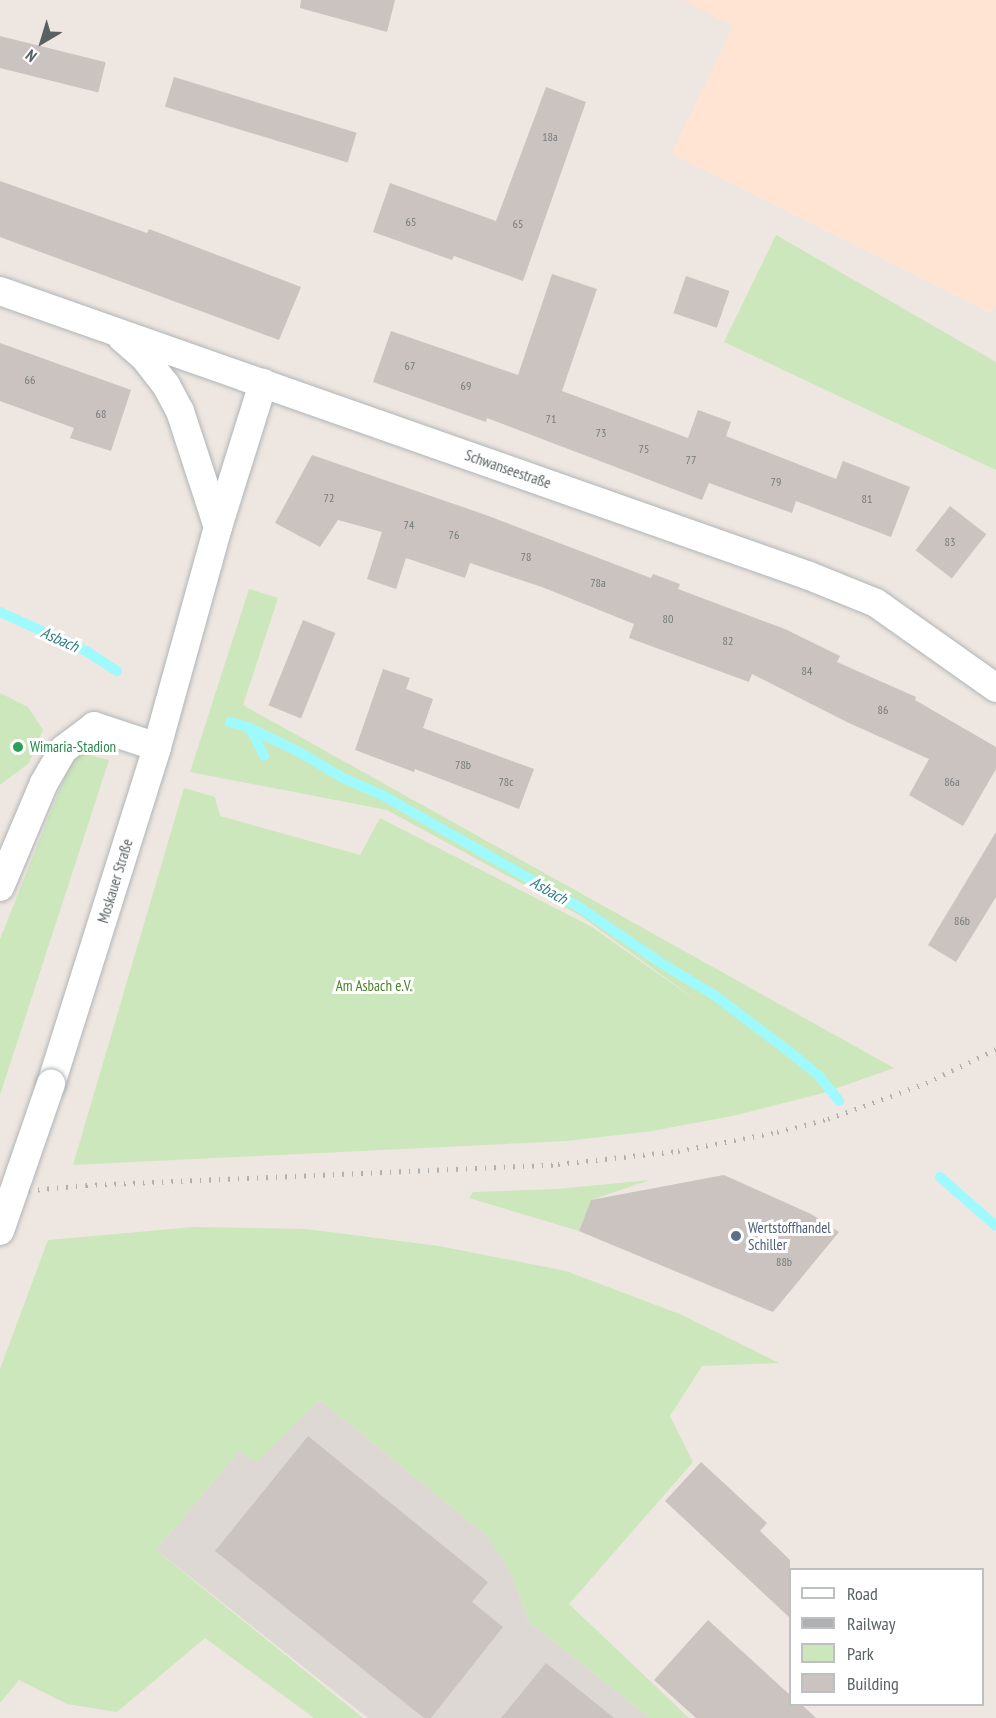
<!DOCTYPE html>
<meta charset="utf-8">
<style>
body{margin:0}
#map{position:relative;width:996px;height:1718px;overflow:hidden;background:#eee6e0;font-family:"PT Sans Narrow",sans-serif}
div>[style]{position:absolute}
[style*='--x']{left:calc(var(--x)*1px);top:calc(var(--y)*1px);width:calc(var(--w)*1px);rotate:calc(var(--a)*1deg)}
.commercial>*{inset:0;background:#ffe4d4}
.industrial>*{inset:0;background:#ded8d5}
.green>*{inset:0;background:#cce7bb}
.stream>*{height:10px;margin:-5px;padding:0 5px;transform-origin:5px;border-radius:5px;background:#9ffaff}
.building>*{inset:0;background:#cac3c0;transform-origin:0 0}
.roads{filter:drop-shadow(0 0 2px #afb5b7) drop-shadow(0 0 2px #afb5b7)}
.minor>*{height:28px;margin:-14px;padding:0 14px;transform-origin:14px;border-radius:14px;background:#fff}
.rail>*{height:4.5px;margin-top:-2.25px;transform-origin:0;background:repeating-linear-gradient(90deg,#afb0b1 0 1.5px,transparent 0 9.5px)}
.bridges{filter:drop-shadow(0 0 2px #afb5b7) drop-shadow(0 0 2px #afb5b7)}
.minor-bridge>*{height:28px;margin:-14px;padding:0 14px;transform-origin:14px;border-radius:14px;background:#fff}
.dots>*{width:16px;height:16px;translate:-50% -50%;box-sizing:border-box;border:3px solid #fff;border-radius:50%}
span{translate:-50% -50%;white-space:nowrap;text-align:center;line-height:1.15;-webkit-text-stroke:6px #fff;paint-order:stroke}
.number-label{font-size:12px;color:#757a7a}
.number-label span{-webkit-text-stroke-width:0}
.street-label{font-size:15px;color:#596163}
.leisure-label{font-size:15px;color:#27864d}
.left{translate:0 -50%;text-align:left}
.park-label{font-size:15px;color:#497f2d}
.service-label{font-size:15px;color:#4e5e75}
.water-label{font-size:16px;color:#2c7e89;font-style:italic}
.legend{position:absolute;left:789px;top:1568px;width:195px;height:138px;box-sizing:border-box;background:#fff;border:2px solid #bdc0c1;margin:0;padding:8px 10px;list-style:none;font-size:18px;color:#596163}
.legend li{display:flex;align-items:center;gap:12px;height:30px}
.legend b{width:30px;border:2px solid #bdc0c1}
.north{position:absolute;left:12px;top:12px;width:60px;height:60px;-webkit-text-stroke:4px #fff;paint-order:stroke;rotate:218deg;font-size:16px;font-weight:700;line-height:24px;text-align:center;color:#596163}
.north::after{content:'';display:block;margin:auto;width:21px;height:27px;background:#596163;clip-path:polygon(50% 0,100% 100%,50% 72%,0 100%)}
</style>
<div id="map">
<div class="commercial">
<i style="clip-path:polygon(683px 0,996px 0,996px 303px,991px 313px,671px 154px,733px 26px)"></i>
</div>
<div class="industrial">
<i style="clip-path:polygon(320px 1400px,487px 1536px,511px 1572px,529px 1622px,650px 1718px,368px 1718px,156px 1550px,239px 1451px,256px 1462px)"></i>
</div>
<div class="green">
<i style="clip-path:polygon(776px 235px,996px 362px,996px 470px,724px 342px)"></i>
<i style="clip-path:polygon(249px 589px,278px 598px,243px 705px,894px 1068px,823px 1093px,737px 1115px,652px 1131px,567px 1141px,73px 1165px,184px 788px,215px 797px,220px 816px,360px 855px,380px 818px,592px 927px,704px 1006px,581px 916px,387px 810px,190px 772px)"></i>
<i style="clip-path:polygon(0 693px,28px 707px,43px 730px,29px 763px,0 785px)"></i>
<i style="clip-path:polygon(81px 753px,109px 760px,0 1095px,0 939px,69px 766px)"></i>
<i style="clip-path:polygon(650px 1180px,591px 1200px,579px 1231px,469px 1198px,473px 1192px,557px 1189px)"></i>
<i style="clip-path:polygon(194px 1227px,306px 1229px,439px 1246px,566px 1271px,682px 1315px,779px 1363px,702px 1366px,670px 1416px,693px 1462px,569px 1604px,689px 1718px,650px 1718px,529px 1622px,511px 1572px,487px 1536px,320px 1400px,256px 1463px,239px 1451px,156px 1550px,363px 1718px,314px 1718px,205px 1638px,117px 1712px,67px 1704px,19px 1680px,0 1703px,0 1369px,48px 1240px)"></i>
</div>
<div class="stream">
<i style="--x:0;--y:612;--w:94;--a:24.4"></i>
<i style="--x:86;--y:651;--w:37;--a:33"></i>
<i style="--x:230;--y:722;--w:21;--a:17"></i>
<i style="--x:250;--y:728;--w:57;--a:26.1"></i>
<i style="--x:301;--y:753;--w:51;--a:30.6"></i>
<i style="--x:345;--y:779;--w:40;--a:23.4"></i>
<i style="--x:382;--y:795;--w:227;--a:29.6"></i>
<i style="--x:579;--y:907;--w:99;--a:34.3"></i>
<i style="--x:661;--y:963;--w:62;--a:31.1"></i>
<i style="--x:714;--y:995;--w:96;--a:37"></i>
<i style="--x:791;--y:1053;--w:36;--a:39"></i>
<i style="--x:819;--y:1076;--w:32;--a:51"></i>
<i style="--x:250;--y:728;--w:31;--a:63"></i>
<i style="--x:940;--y:1177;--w:74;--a:41.2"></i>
</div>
<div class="building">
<i style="clip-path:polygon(301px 0,395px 0,387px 32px,300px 8px)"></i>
<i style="left:0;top:36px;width:109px;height:31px;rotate:14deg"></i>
<i style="left:174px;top:77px;width:191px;height:31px;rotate:17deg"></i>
<i style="clip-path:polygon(546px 87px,586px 102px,523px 281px,454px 256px,452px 260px,373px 232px,390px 183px,496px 221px)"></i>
<i style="clip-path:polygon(0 181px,147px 233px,149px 229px,301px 287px,279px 340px,0 237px)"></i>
<i style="clip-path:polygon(552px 274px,597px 289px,562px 391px,688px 438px,698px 410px,731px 422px,726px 436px,836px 479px,843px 461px,910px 487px,891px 537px,796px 501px,792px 513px,709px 483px,702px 500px,487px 418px,486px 422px,373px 382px,391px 331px,518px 375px)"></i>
<i style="left:686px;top:276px;width:46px;height:39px;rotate:19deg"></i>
<i style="clip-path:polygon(0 343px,131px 390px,111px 451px,70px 438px,74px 428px,0 401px)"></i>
<i style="clip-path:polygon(312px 455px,486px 515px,651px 578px,653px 574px,680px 584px,678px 589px,785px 629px,840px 656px,837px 662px,916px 697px,915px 700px,996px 747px,996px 769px,963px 826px,909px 795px,929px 759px,849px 723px,752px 674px,749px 682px,629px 638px,634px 624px,542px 587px,470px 563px,465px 578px,406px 558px,396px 589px,367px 579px,382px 532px,338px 520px,320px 547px,275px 523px)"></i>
<i style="left:950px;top:506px;width:46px;height:56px;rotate:38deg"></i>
<i style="left:303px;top:620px;width:35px;height:92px;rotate:22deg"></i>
<i style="clip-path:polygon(383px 669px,410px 678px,406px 689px,433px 699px,423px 728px,534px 769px,519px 809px,415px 769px,414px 772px,355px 750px)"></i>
<i style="clip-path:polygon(996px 832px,996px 897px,956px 962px,928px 945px)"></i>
<i style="clip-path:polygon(724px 1175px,811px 1214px,839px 1232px,773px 1312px,579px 1231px,591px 1200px)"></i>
<i style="clip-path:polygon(308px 1436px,488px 1582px,472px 1602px,503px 1627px,431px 1718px,424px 1718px,215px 1551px)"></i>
<i style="clip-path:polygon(701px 1462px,767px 1523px,760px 1531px,790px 1560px,790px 1618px,665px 1501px)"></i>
<i style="clip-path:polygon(708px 1620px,790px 1695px,790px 1704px,801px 1704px,816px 1718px,696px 1718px,654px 1680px)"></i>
<i style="clip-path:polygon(546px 1663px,614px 1718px,501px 1718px)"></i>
</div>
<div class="roads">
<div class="minor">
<i style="--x:0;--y:291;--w:856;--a:19.39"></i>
<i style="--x:807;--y:575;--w:74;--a:22.1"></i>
<i style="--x:876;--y:603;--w:147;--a:35.3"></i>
<i style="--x:122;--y:338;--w:29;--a:41"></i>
<i style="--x:144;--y:357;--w:36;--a:52"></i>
<i style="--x:166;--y:385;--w:30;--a:62"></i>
<i style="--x:180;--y:411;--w:122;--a:71.9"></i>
<i style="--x:0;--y:887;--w:113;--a:-67.1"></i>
<i style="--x:44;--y:783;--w:39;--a:-60"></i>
<i style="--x:64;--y:749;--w:38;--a:-37"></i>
<i style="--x:94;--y:726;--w:66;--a:18.4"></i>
<i style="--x:51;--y:1084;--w:353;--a:-72.5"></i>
<i style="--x:157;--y:747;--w:228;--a:-74.5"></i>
<i style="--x:218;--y:527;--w:151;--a:-72.6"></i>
</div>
</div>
<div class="rail">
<i style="--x:0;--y:1193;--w:86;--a:-5.3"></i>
<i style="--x:86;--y:1185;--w:472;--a:-2.5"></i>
<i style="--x:558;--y:1164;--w:121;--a:-6.2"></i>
<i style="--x:678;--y:1151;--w:101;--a:-10.9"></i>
<i style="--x:777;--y:1132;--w:53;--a:-14.3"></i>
<i style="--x:828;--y:1119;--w:104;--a:-20.2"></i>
<i style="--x:926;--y:1083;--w:78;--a:-25.9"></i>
</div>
<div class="bridges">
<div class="minor-bridge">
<i style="--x:0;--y:1231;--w:156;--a:-70.9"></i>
</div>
</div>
<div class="dots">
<i style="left:18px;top:747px;background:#2e9e5b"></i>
<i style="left:736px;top:1236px;background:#5c6f8a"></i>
</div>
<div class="number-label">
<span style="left:550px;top:137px">18a</span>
<span style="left:411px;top:222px">65</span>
<span style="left:518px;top:224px">65</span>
<span style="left:410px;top:366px">67</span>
<span style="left:30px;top:380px">66</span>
<span style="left:466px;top:386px">69</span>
<span style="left:101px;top:414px">68</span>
<span style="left:551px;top:419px">71</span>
<span style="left:601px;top:433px">73</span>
<span style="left:644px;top:449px">75</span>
<span style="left:691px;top:460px">77</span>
<span style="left:776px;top:482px">79</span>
<span style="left:329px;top:498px">72</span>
<span style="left:867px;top:499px">81</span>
<span style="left:409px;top:525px">74</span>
<span style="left:454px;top:535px">76</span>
<span style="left:950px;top:542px">83</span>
<span style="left:526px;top:557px">78</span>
<span style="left:598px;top:583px">78a</span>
<span style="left:668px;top:619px">80</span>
<span style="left:728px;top:641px">82</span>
<span style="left:807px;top:671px">84</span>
<span style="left:883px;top:710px">86</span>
<span style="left:463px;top:765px">78b</span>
<span style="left:506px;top:782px">78c</span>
<span style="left:952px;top:782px">86a</span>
<span style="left:962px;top:921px">86b</span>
<span style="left:784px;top:1262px">88b</span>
</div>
<div class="street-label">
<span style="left:508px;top:469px;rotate:19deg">Schwanseestraße</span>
<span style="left:115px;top:881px;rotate:-73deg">Moskauer Straße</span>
</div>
<div class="leisure-label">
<span class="left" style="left:30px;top:747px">Wimaria-Stadion</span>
</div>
<div class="park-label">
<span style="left:374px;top:986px">Am Asbach e.V.</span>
</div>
<div class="service-label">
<span class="left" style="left:748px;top:1236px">Wertstoffhandel<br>Schiller</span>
</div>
<div class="water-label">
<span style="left:60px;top:639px;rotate:24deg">Asbach</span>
<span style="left:549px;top:890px;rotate:30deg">Asbach</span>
</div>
<ul class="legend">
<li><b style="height:8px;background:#fff"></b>Road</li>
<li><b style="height:8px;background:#afb0b1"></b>Railway</li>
<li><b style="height:16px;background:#cce7bb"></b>Park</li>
<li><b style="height:16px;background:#cac3c0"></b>Building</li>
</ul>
<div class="north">N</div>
</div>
